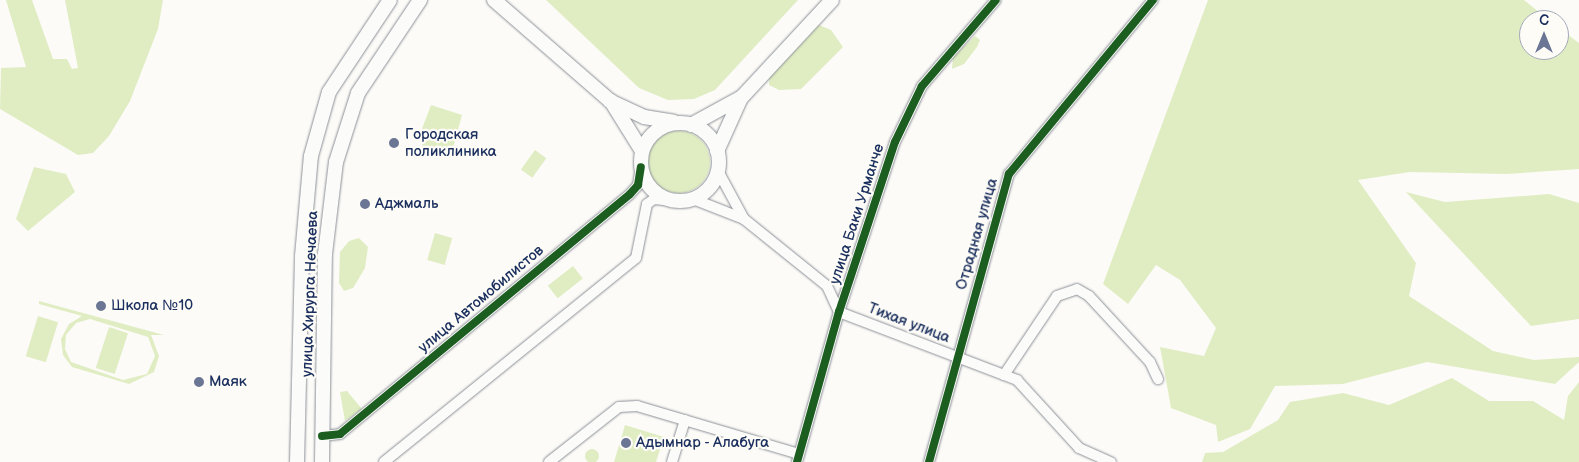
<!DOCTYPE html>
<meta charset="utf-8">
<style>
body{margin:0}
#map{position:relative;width:1579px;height:462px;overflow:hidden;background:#fcfbf8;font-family:"Balsamiq Sans",sans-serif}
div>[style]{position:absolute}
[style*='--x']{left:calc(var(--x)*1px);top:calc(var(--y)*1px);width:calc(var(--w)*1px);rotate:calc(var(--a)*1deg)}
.green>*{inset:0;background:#e0edc3;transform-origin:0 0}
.round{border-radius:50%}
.roads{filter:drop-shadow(0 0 1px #8c9097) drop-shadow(0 0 1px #8c9097)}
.minor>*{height:10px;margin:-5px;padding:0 5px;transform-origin:5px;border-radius:5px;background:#fbfbf9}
.major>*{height:14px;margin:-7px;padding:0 7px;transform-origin:7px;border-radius:7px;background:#fbfbf9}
.major>.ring{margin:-7px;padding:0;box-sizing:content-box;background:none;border:14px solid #fbfbf9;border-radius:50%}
.cycleway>*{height:8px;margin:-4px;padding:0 4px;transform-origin:4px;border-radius:4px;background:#1b5e20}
.dots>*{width:14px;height:14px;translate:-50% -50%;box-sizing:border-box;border:2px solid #fdfcf7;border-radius:50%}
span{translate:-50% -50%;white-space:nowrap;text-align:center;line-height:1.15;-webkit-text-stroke:4.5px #fdfcf7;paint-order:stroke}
.poi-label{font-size:15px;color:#1b2f5e}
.left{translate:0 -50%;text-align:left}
.street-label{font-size:15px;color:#1b2f5e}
.north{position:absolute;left:1519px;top:10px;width:50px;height:50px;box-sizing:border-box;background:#fdfcf7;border:1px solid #a3aaba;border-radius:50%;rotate:0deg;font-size:14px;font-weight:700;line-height:20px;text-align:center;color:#1b2f5e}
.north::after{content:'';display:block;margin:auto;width:18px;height:22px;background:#6a7694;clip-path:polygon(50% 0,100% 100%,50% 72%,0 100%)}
</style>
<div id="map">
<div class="green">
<i style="clip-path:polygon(6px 0,32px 0,53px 59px,67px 59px,72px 69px,78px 68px,65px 0,163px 0,158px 29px,130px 101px,109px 136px,93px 153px,78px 155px,0 109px,1px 68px,26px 67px)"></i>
<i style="clip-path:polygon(546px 0,798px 0,715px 90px,694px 99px,668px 100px,639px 88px)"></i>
<i style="clip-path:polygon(1208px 0,1524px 0,1549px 20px,1529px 20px,1529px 50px,1559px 50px,1559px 28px,1579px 43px,1579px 169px,1507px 174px,1410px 172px,1358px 180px,1416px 263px,1409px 296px,1493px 351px,1534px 360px,1579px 357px,1579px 362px,1555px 384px,1427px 362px,1343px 384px,1275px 386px,1250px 429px,1218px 442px,1216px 425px,1171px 408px,1160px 347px,1204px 356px,1216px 328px,1180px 280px,1156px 265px,1128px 304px,1103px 284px)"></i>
<i style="clip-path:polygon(819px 25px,831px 30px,843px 47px,801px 89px,779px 90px,769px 85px,769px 78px)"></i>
<i style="clip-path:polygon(975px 36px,980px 40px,977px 47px,964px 64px,952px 69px,953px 57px)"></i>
<i style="clip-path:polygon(431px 105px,462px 115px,451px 155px,422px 147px,423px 141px,418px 139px)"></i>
<i class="round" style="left:648px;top:131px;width:62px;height:62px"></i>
<i style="left:535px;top:150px;width:14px;height:24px;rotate:36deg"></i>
<i style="clip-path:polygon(34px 167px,66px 174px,75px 192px,28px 231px,16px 219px)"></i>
<i style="clip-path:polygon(1406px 192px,1445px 202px,1549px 194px,1579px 203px,1579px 319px,1531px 326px)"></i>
<i style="left:435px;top:233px;width:18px;height:28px;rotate:16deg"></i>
<i style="clip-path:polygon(359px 238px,368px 247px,365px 268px,353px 288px,344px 291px,339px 283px,340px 252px,349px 241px)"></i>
<i style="left:573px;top:266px;width:16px;height:32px;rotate:52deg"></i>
<i style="clip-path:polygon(evenodd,39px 301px,164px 335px,151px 335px,159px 356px,154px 372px,129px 384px,72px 367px,63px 355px,61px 339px,69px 324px,82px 316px,39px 304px,39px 301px,90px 319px,148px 337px,155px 356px,147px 374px,123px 380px,71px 362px,65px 349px,66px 335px,76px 323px,90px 319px)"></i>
<i style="left:38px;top:316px;width:21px;height:42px;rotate:17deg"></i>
<i style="left:109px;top:327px;width:20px;height:43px;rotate:18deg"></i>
<i style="clip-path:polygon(1452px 378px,1489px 401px,1533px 401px,1564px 420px,1568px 396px,1579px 382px,1579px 462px,1202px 462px,1205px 453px,1223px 452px,1278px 420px,1290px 402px,1343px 393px,1389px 405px)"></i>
<i style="clip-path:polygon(347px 391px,362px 409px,345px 421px,340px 392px)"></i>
<i style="clip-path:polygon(625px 425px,664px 437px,656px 462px,614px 462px)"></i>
<i class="round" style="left:585px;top:449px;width:14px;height:14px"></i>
</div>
<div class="roads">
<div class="minor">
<i style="--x:718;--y:171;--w:55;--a:61.6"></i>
<i style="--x:693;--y:199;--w:55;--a:21.4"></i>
<i style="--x:744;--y:219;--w:107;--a:38.9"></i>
<i style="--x:827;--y:286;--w:29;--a:65"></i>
<i style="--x:839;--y:312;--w:191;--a:20.9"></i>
<i style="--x:1017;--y:380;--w:92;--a:47.6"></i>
<i style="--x:1079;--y:448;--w:35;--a:24"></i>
<i style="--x:1004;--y:375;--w:95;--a:-56.1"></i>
<i style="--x:1057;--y:296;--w:21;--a:-19"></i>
<i style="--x:1077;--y:289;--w:14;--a:30"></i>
<i style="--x:1089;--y:296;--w:90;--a:47.3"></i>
<i style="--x:1150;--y:362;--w:19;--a:65"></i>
<i style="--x:322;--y:436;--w:18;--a:-6"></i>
<i style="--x:340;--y:434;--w:376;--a:-39.6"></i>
<i style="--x:630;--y:194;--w:12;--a:-48"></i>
<i style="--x:638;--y:185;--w:18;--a:-81"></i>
<i style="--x:384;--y:462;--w:324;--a:-39"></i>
<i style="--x:636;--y:258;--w:55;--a:-78.5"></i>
<i style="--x:647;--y:204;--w:9;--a:-36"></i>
<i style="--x:654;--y:199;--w:20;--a:6"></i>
<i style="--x:549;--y:462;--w:89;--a:-38.2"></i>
<i style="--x:619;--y:407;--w:18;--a:-3"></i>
<i style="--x:637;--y:406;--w:169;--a:16.5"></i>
<i style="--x:672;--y:462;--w:44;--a:-72.8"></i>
<i style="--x:797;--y:462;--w:156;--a:-74.4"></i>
<i style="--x:839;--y:312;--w:179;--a:-71.8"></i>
<i style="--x:895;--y:142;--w:62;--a:-64.3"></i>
<i style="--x:922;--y:86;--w:113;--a:-49.3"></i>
<i style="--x:929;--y:462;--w:299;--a:-74.5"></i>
<i style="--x:1009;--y:174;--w:226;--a:-50.4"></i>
</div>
<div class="major">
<i style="--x:494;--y:0;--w:154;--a:41"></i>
<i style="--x:610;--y:101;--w:38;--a:25"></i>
<i style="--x:644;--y:117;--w:30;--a:9"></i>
<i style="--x:611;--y:101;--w:59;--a:58.2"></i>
<i class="ring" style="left:641px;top:123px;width:64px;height:64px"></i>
<i style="--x:691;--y:125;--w:58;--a:-28.8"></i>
<i style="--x:742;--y:97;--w:132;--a:-47.1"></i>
<i style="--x:717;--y:151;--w:56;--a:-65.7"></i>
<i style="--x:297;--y:462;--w:206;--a:-88.6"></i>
<i style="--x:302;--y:256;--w:100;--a:-84.9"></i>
<i style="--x:311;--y:156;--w:66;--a:-74.3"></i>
<i style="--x:329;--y:92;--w:110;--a:-56.5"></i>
<i style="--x:322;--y:462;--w:208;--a:-89.2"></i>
<i style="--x:325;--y:254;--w:93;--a:-83.2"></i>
<i style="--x:336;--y:162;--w:72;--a:-72.3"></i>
<i style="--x:358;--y:93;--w:112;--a:-56.3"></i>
</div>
</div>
<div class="cycleway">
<i style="--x:322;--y:436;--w:18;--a:-6"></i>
<i style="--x:340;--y:434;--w:376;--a:-39.6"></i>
<i style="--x:630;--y:194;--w:12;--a:-48"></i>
<i style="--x:638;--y:185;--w:18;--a:-81"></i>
<i style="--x:797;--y:462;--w:156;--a:-74.4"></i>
<i style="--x:839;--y:312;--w:179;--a:-71.8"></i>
<i style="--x:895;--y:142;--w:62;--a:-64.3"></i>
<i style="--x:922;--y:86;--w:113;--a:-49.3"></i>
<i style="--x:929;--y:462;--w:299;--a:-74.5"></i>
<i style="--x:1009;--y:174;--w:226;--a:-50.4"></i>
</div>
<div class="dots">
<i style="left:394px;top:143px;background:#6a7694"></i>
<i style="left:365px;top:204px;background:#6a7694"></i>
<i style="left:101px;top:306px;background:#6a7694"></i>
<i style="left:199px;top:382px;background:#6a7694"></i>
<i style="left:626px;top:443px;background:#6a7694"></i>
</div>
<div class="poi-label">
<span class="left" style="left:405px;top:143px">Городская<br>поликлиника</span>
<span class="left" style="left:375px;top:204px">Аджмаль</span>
<span class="left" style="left:111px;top:306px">Школа №10</span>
<span class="left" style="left:209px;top:382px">Маяк</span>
<span class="left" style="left:636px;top:443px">Адымнар - Алабуга</span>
</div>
<div class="street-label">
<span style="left:857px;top:214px;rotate:-72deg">улица Баки Урманче</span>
<span style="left:977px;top:234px;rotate:-74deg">Отрадная улица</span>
<span style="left:310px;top:294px;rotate:-88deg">улица Хирурга Нечаева</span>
<span style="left:481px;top:299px;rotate:-40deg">улица Автомобилистов</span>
<span style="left:909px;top:323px;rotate:21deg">Тихая улица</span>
</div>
<div class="north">С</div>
</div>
